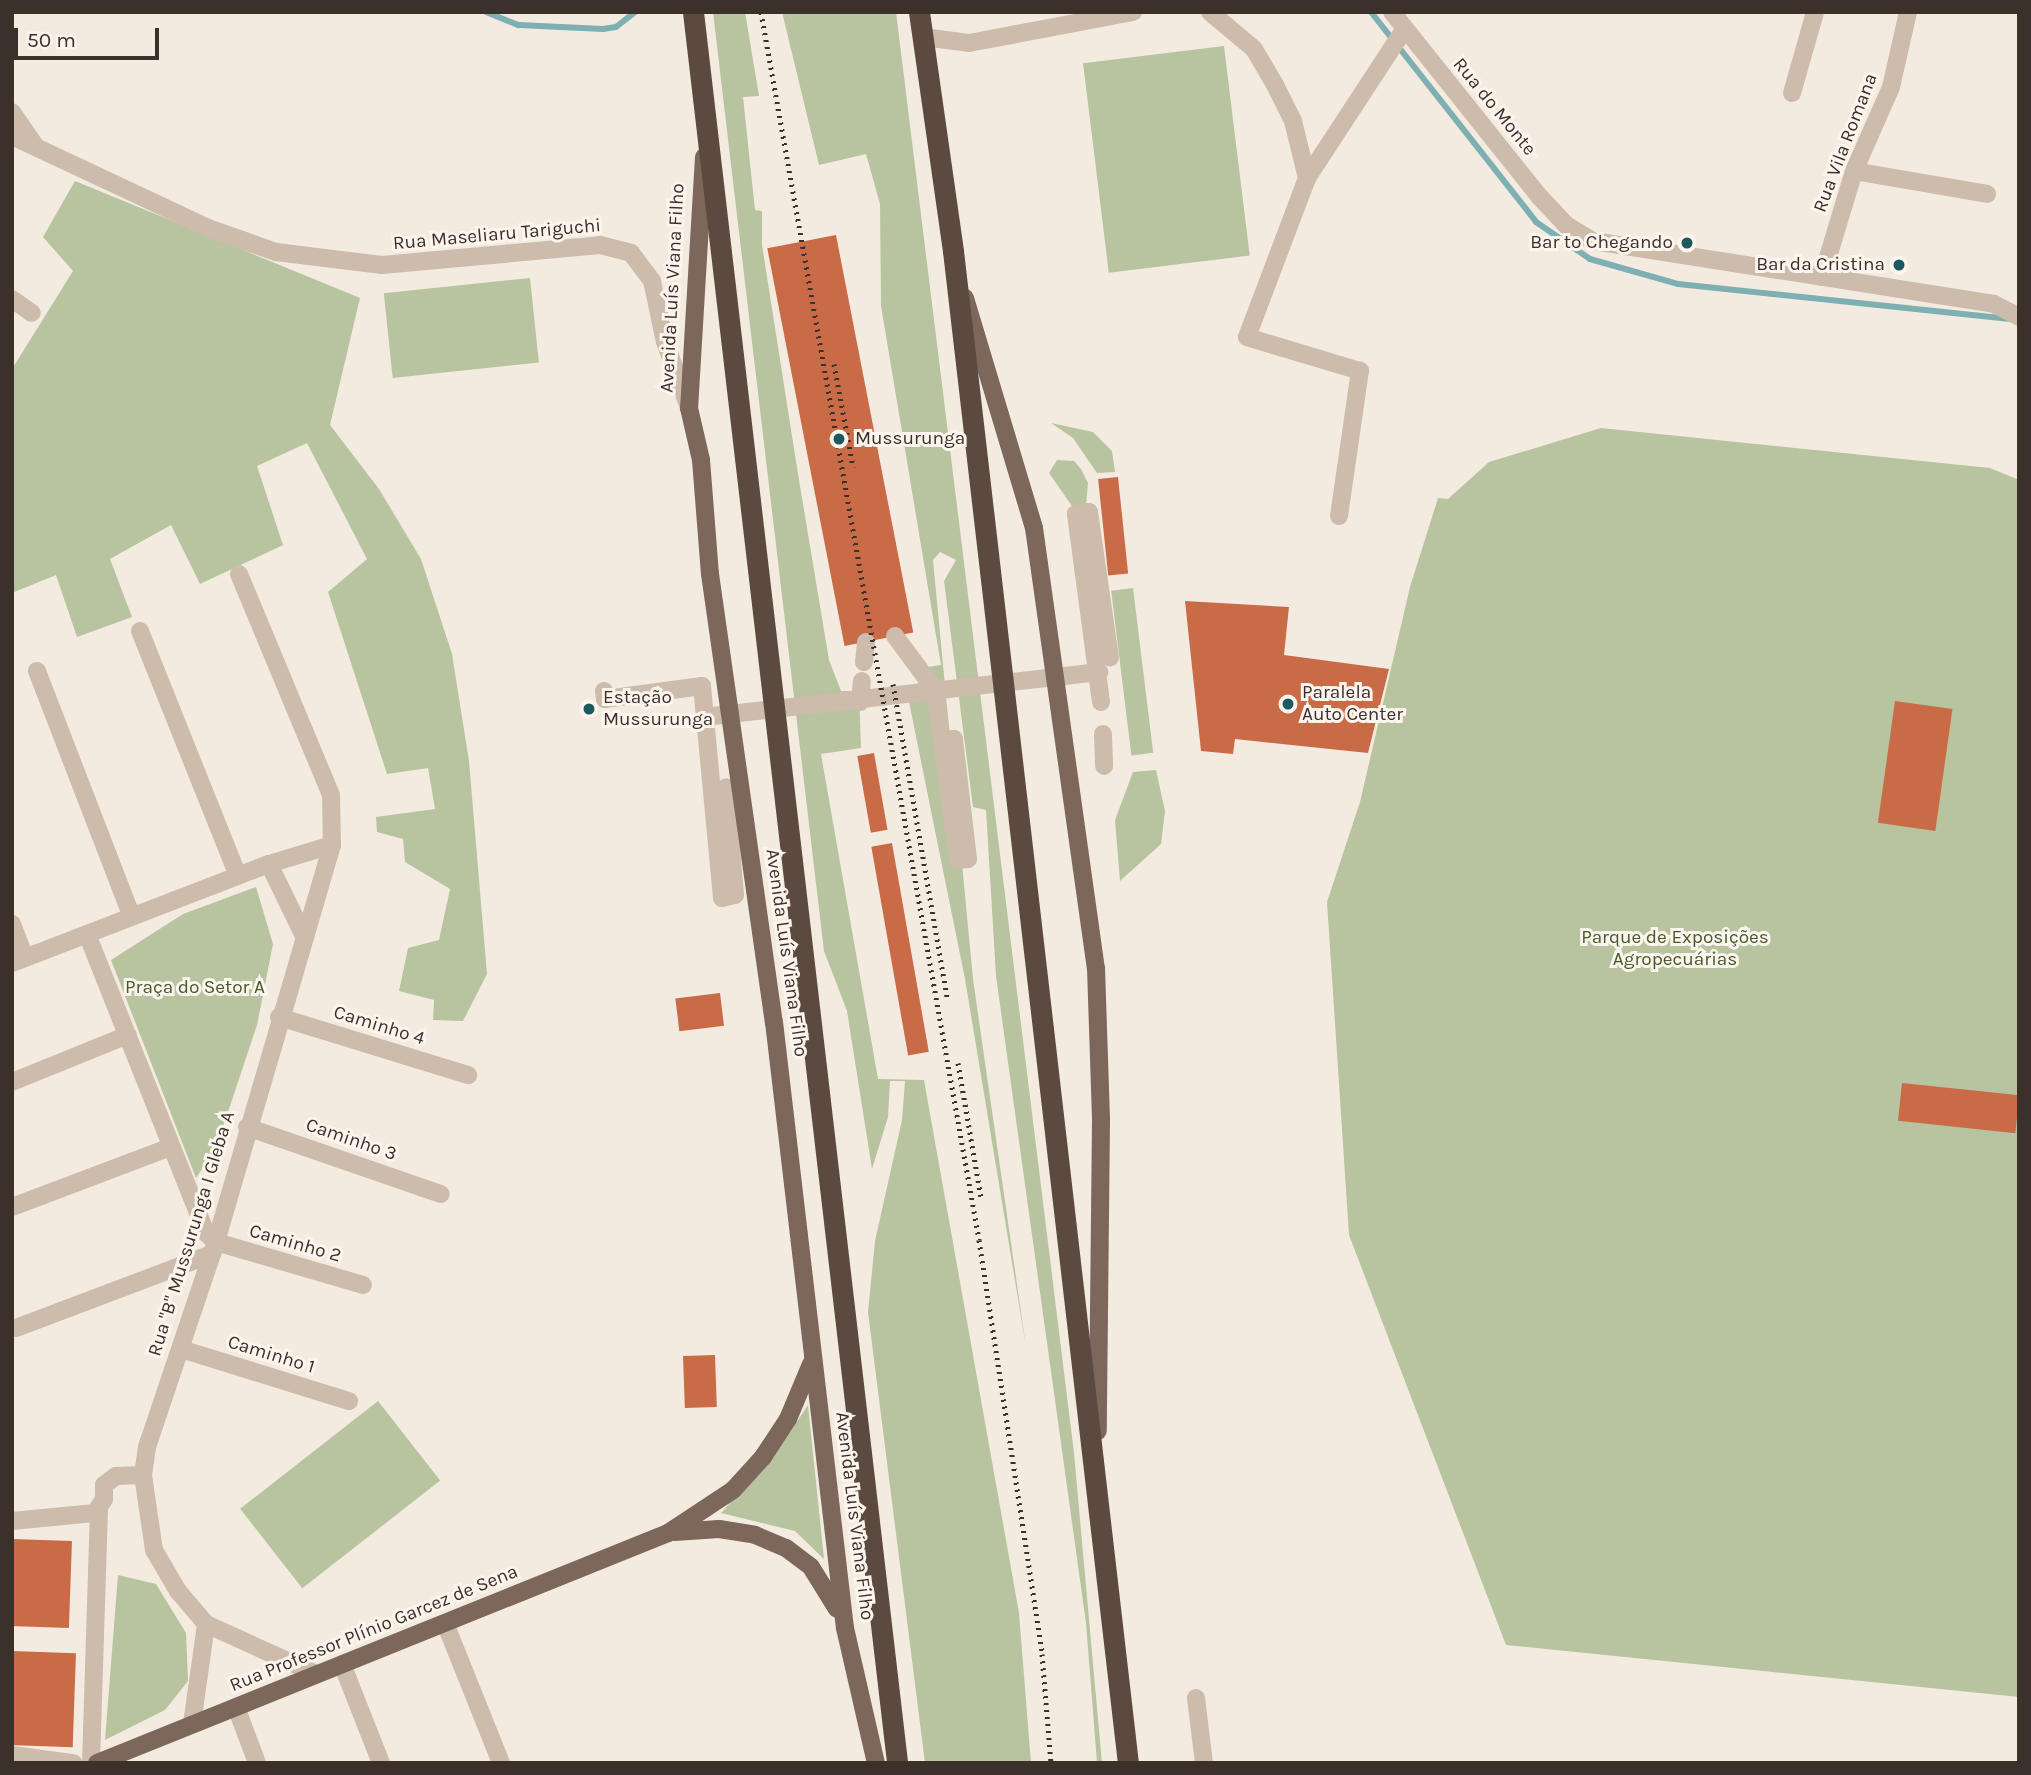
<!DOCTYPE html>
<meta charset="utf-8">
<style>
body{margin:0}
#map{position:relative;width:2031px;height:1775px;overflow:hidden;background:#f4ebe0;font-family:Karla,sans-serif}
div>[style]{position:absolute}
[style*='--x']{left:calc(var(--x)*1px);top:calc(var(--y)*1px);width:calc(var(--w)*1px);rotate:calc(var(--a)*1deg)}
.green>*{inset:0;background:#b7c49f;transform-origin:0 0}
.stream>*{height:6px;margin:-3px;padding:0 3px;transform-origin:3px;border-radius:3px;background:#7dafb3}
.building>*{inset:0;background:#ca6b48;transform-origin:0 0}
.minor>*{height:18px;margin:-9px;padding:0 9px;transform-origin:9px;border-radius:9px;background:#cdbcab}
.major>*{height:18px;margin:-9px;padding:0 9px;transform-origin:9px;border-radius:9px;background:#7d675b}
.highway>*{height:21px;margin:-10.5px;padding:0 10.5px;transform-origin:10.5px;border-radius:10.5px;background:#5c4a41}
.rail>*{height:5px;margin-top:-2.5px;transform-origin:0;background:repeating-linear-gradient(90deg,#3b302a 0 2px,transparent 0 7px)}
.dots>*{width:19px;height:19px;translate:-50% -50%;box-sizing:border-box;border:4px solid #fbf5ed;border-radius:50%}
span{translate:-50% -50%;white-space:nowrap;text-align:center;line-height:1.15;-webkit-text-stroke:6px #fbf5ed;paint-order:stroke}
.street-label{font-size:19px;color:#3b302a}
.poi-label{font-size:19px;color:#3b302a}
.right{translate:-100% -50%;text-align:right}
.left{translate:0 -50%;text-align:left}
.park-label{font-size:19px;color:#485a2d}
.frame{position:absolute;inset:0;border:14px solid #3b302a;pointer-events:none}
.scale{position:absolute;left:14px;top:28px;width:145px;height:32px;box-sizing:border-box;border:4px solid #3b302a;border-top:0;padding-left:9px;font-size:21px;line-height:24px;white-space:nowrap;color:#3b302a;-webkit-text-stroke:5px #fbf5ed;paint-order:stroke}
</style>
<div id="map">
<div class="green">
<i style="clip-path:polygon(713px 12px,745px 12px,759px 96px,743px 97px,755px 210px,762px 211px,762px 245px,798px 474px,829px 660px,841px 691px,859px 691px,861px 748px,821px 754px,878px 1079px,924px 1080px,1019px 1613px,1031px 1763px,925px 1763px,868px 1312px,875px 1241px,902px 1120px,905px 1081px,890px 1081px,888px 1117px,872px 1169px,847px 1011px,824px 951px)"></i>
<i style="clip-path:polygon(782px 12px,896px 12px,1074px 1453px,1102px 1763px,1097px 1763px,1086px 1623px,996px 976px,986px 810px,973px 807px,944px 581px,956px 560px,940px 552px,933px 560px,973px 979px,1026px 1347px,965px 979px,906px 687px,930px 680px,927px 667px,941px 665px,881px 306px,880px 204px,866px 154px,819px 165px)"></i>
<i style="left:1224px;top:46px;width:211px;height:142px;rotate:83deg"></i>
<i style="clip-path:polygon(75px 181px,360px 298px,330px 425px,379px 489px,421px 559px,452px 654px,469px 761px,487px 974px,463px 1021px,433px 1020px,434px 1000px,399px 991px,408px 948px,439px 940px,450px 889px,405px 862px,403px 839px,377px 832px,376px 817px,435px 809px,428px 768px,387px 774px,328px 592px,367px 559px,307px 443px,257px 466px,283px 545px,200px 584px,171px 525px,110px 559px,132px 617px,77px 637px,56px 575px,12px 593px,12px 369px,73px 271px,43px 237px)"></i>
<i style="left:530px;top:278px;width:85px;height:147px;rotate:84deg"></i>
<i style="clip-path:polygon(1051px 423px,1093px 432px,1112px 451px,1115px 472px,1097px 473px,1073px 438px)"></i>
<i style="clip-path:polygon(1601px 428px,1990px 468px,2019px 480px,2019px 1697px,1506px 1645px,1349px 1235px,1327px 902px,1360px 802px,1410px 587px,1438px 498px,1448px 499px,1489px 462px)"></i>
<i style="clip-path:polygon(1057px 460px,1074px 461px,1081px 469px,1088px 483px,1086px 506px,1074px 509px,1049px 473px)"></i>
<i style="left:1133px;top:588px;width:166px;height:22px;rotate:83deg"></i>
<i style="clip-path:polygon(1156px 770px,1165px 811px,1161px 844px,1120px 881px,1115px 820px,1133px 772px)"></i>
<i style="clip-path:polygon(256px 887px,273px 944px,257px 1025px,216px 1148px,196px 1178px,111px 960px,183px 914px)"></i>
<i style="left:378px;top:1401px;width:101px;height:175px;rotate:52deg"></i>
<i style="clip-path:polygon(808px 1405px,824px 1559px,795px 1531px,721px 1513px,782px 1444px)"></i>
<i style="clip-path:polygon(118px 1575px,156px 1584px,186px 1633px,188px 1681px,165px 1710px,105px 1740px)"></i>
</div>
<div class="stream">
<i style="--x:486;--y:12;--w:35;--a:22"></i>
<i style="--x:519;--y:25;--w:84;--a:2.7"></i>
<i style="--x:603;--y:29;--w:13;--a:-9"></i>
<i style="--x:616;--y:27;--w:24;--a:-38"></i>
<i style="--x:1371;--y:12;--w:267;--a:51.8"></i>
<i style="--x:1536;--y:222;--w:65;--a:34.4"></i>
<i style="--x:1590;--y:259;--w:91;--a:15.9"></i>
<i style="--x:1678;--y:284;--w:334;--a:6"></i>
</div>
<div class="building">
<i style="left:836px;top:235px;width:405px;height:70px;rotate:79deg"></i>
<i style="left:1118px;top:477px;width:97px;height:20px;rotate:84deg"></i>
<i style="clip-path:polygon(1185px 601px,1289px 607px,1284px 655px,1389px 669px,1368px 753px,1235px 739px,1233px 754px,1201px 751px)"></i>
<i style="left:1895px;top:701px;width:58px;height:123px;rotate:8deg"></i>
<i style="left:874px;top:753px;width:78px;height:17px;rotate:80deg"></i>
<i style="left:892px;top:843px;width:212px;height:21px;rotate:80deg"></i>
<i style="left:720px;top:993px;width:33px;height:45px;rotate:83deg"></i>
<i style="left:1902px;top:1083px;width:118px;height:38px;rotate:6deg"></i>
<i style="left:715px;top:1355px;width:52px;height:32px;rotate:88deg"></i>
<i style="left:12px;top:1539px;width:60px;height:87px;rotate:2deg"></i>
<i style="left:12px;top:1651px;width:64px;height:94px;rotate:2deg"></i>
</div>
<div class="minor">
<i style="--x:1210;--y:12;--w:57;--a:40.1"></i>
<i style="--x:1254;--y:49;--w:42;--a:59.7"></i>
<i style="--x:1275;--y:85;--w:40;--a:63.4"></i>
<i style="--x:1293;--y:121;--w:59;--a:76.2"></i>
<i style="--x:1392;--y:12;--w:236;--a:51.4"></i>
<i style="--x:1539;--y:196;--w:40;--a:47"></i>
<i style="--x:1566;--y:225;--w:31;--a:31"></i>
<i style="--x:1593;--y:241;--w:406;--a:8.9"></i>
<i style="--x:1994;--y:304;--w:28;--a:27"></i>
<i style="--x:923;--y:37;--w:46;--a:7.4"></i>
<i style="--x:969;--y:43;--w:167;--a:-10.7"></i>
<i style="--x:1792;--y:93;--w:84;--a:-74.1"></i>
<i style="--x:12;--y:112;--w:42;--a:55.6"></i>
<i style="--x:12;--y:136;--w:217;--a:25.1"></i>
<i style="--x:208;--y:228;--w:72;--a:19.4"></i>
<i style="--x:276;--y:252;--w:107;--a:7"></i>
<i style="--x:382;--y:265;--w:219;--a:-5.2"></i>
<i style="--x:600;--y:245;--w:32;--a:14"></i>
<i style="--x:631;--y:253;--w:35;--a:53"></i>
<i style="--x:652;--y:281;--w:62;--a:78"></i>
<i style="--x:665;--y:342;--w:70;--a:70"></i>
<i style="--x:1854;--y:171;--w:135;--a:9.8"></i>
<i style="--x:1822;--y:277;--w:111;--a:-73.2"></i>
<i style="--x:1854;--y:171;--w:92;--a:-66.2"></i>
<i style="--x:1891;--y:87;--w:77;--a:-77.2"></i>
<i style="--x:12;--y:299;--w:24;--a:35"></i>
<i style="--x:1339;--y:516;--w:147;--a:-81.8"></i>
<i style="--x:1360;--y:371;--w:118;--a:-163.3"></i>
<i style="--x:1247;--y:337;--w:170;--a:-69.3"></i>
<i style="--x:1307;--y:178;--w:177;--a:-56.8"></i>
<i style="--x:239;--y:574;--w:239;--a:67.4"></i>
<i style="--x:331;--y:795;--w:50;--a:88.9"></i>
<i style="--x:332;--y:845;--w:414;--a:106.3"></i>
<i style="--x:216;--y:1242;--w:216;--a:108.6"></i>
<i style="--x:147;--y:1447;--w:28;--a:98"></i>
<i style="--x:143;--y:1475;--w:76;--a:81.7"></i>
<i style="--x:154;--y:1550;--w:48;--a:59.7"></i>
<i style="--x:178;--y:1591;--w:43;--a:49.7"></i>
<i style="--x:206;--y:1624;--w:121;--a:24.4"></i>
<i style="--x:140;--y:631;--w:262;--a:68.2"></i>
<i style="--x:895;--y:636;--w:67;--a:53.5"></i>
<i style="--x:935;--y:690;--w:172;--a:82.3"></i>
<i style="--x:958;--y:860;--w:10;--a:-6"></i>
<i style="--x:968;--y:859;--w:121;--a:-96.7"></i>
<i style="--x:954;--y:739;--w:6;--a:171"></i>
<i style="--x:948;--y:740;--w:79;--a:82.7"></i>
<i style="--x:864;--y:662;--w:20;--a:-84"></i>
<i style="--x:37;--y:671;--w:261;--a:68.9"></i>
<i style="--x:604;--y:691;--w:8;--a:83"></i>
<i style="--x:605;--y:699;--w:98;--a:-7.6"></i>
<i style="--x:702;--y:686;--w:213;--a:84.6"></i>
<i style="--x:722;--y:898;--w:13;--a:-13"></i>
<i style="--x:735;--y:895;--w:108;--a:-94.8"></i>
<i style="--x:860;--y:702;--w:21;--a:-85"></i>
<i style="--x:1101;--y:702;--w:190;--a:-97.6"></i>
<i style="--x:1076;--y:514;--w:13;--a:-9"></i>
<i style="--x:1089;--y:512;--w:147;--a:81.8"></i>
<i style="--x:704;--y:717;--w:398;--a:-6.5"></i>
<i style="--x:1103;--y:734;--w:32;--a:88"></i>
<i style="--x:269;--y:864;--w:66;--a:-16.8"></i>
<i style="--x:12;--y:924;--w:36;--a:69"></i>
<i style="--x:87;--y:934;--w:322;--a:68.3"></i>
<i style="--x:206;--y:1233;--w:13;--a:42"></i>
<i style="--x:216;--y:1242;--w:153;--a:16.3"></i>
<i style="--x:12;--y:963;--w:275;--a:-21.1"></i>
<i style="--x:269;--y:864;--w:82;--a:64.1"></i>
<i style="--x:279;--y:1017;--w:198;--a:17.1"></i>
<i style="--x:12;--y:1082;--w:125;--a:-22.1"></i>
<i style="--x:247;--y:1127;--w:205;--a:19.1"></i>
<i style="--x:12;--y:1207;--w:170;--a:-20.7"></i>
<i style="--x:16;--y:1328;--w:210;--a:-20.7"></i>
<i style="--x:181;--y:1349;--w:176;--a:17.2"></i>
<i style="--x:12;--y:1521;--w:83;--a:-5.5"></i>
<i style="--x:95;--y:1513;--w:17;--a:-57"></i>
<i style="--x:104;--y:1499;--w:14;--a:-90"></i>
<i style="--x:104;--y:1485;--w:15;--a:-37"></i>
<i style="--x:116;--y:1476;--w:27;--a:-2"></i>
<i style="--x:445;--y:1623;--w:151;--a:68.2"></i>
<i style="--x:342;--y:1664;--w:106;--a:68.5"></i>
<i style="--x:1196;--y:1698;--w:65;--a:83"></i>
<i style="--x:236;--y:1707;--w:60;--a:69.4"></i>
<i style="--x:192;--y:1724;--w:101;--a:-82"></i>
<i style="--x:12;--y:1755;--w:62;--a:7.5"></i>
<i style="--x:91;--y:1763;--w:253;--a:-88.2"></i>
</div>
<div class="major">
<i style="--x:704;--y:157;--w:251;--a:93.4"></i>
<i style="--x:689;--y:408;--w:53;--a:77"></i>
<i style="--x:701;--y:460;--w:114;--a:85.5"></i>
<i style="--x:710;--y:574;--w:453;--a:81.9"></i>
<i style="--x:774;--y:1022;--w:610;--a:83.32"></i>
<i style="--x:845;--y:1628;--w:139;--a:77.1"></i>
<i style="--x:965;--y:298;--w:240;--a:73.3"></i>
<i style="--x:1034;--y:528;--w:444;--a:82"></i>
<i style="--x:1096;--y:968;--w:152;--a:88.1"></i>
<i style="--x:1101;--y:1120;--w:311;--a:90.6"></i>
<i style="--x:675;--y:1532;--w:44;--a:-3.9"></i>
<i style="--x:719;--y:1529;--w:36;--a:9"></i>
<i style="--x:755;--y:1535;--w:34;--a:23"></i>
<i style="--x:786;--y:1548;--w:31;--a:37"></i>
<i style="--x:811;--y:1567;--w:49;--a:58.2"></i>
<i style="--x:97;--y:1763;--w:616;--a:-21.94"></i>
<i style="--x:668;--y:1533;--w:78;--a:-33.5"></i>
<i style="--x:733;--y:1490;--w:45;--a:-47.7"></i>
<i style="--x:763;--y:1457;--w:45;--a:-56.7"></i>
<i style="--x:788;--y:1419;--w:60;--a:-67.3"></i>
</div>
<div class="highway">
<i style="--x:693;--y:12;--w:1763;--a:83.35"></i>
<i style="--x:919;--y:12;--w:241;--a:81.9"></i>
<i style="--x:953;--y:251;--w:1522;--a:83.4"></i>
</div>
<div class="rail">
<i style="--x:761;--y:12;--w:1247;--a:79.93"></i>
<i style="--x:979;--y:1240;--w:419;--a:81.3"></i>
<i style="--x:1042;--y:1654;--w:109;--a:85.3"></i>
<i style="--x:834;--y:364;--w:105;--a:79.5"></i>
<i style="--x:893;--y:684;--w:319;--a:80.2"></i>
<i style="--x:958;--y:1063;--w:137;--a:80.3"></i>
</div>
<div class="dots">
<i style="left:1687px;top:243px;background:#1e595f"></i>
<i style="left:1899px;top:265px;background:#1e595f"></i>
<i style="left:839px;top:439px;background:#1e595f"></i>
<i style="left:1288px;top:704px;background:#1e595f"></i>
<i style="left:589px;top:709px;background:#1e595f"></i>
</div>
<div class="street-label">
<span style="left:1494px;top:107px;rotate:51deg">Rua do Monte</span>
<span style="left:1846px;top:143px;rotate:-69deg">Rua Vila Romana</span>
<span style="left:497px;top:235px;rotate:-5deg">Rua Maseliaru Tariguchi</span>
<span style="left:673px;top:288px;rotate:-87deg">Avenida Luís Viana Filho</span>
<span style="left:786px;top:953px;rotate:82deg">Avenida Luís Viana Filho</span>
<span style="left:379px;top:1026px;rotate:17deg">Caminho 4</span>
<span style="left:351px;top:1140px;rotate:19deg">Caminho 3</span>
<span style="left:192px;top:1234px;rotate:-73deg">Rua "B" Mussurunga I Gleba A</span>
<span style="left:295px;top:1244px;rotate:16deg">Caminho 2</span>
<span style="left:271px;top:1355px;rotate:17deg">Caminho 1</span>
<span style="left:854px;top:1516px;rotate:83deg">Avenida Luís Viana Filho</span>
<span style="left:374px;top:1629px;rotate:-22deg">Rua Professor Plínio Garcez de Sena</span>
</div>
<div class="poi-label">
<span class="right" style="left:1673px;top:243px">Bar to Chegando</span>
<span class="right" style="left:1885px;top:265px">Bar da Cristina</span>
<span class="left" style="left:855px;top:439px">Mussurunga</span>
<span class="left" style="left:1302px;top:704px">Paralela<br>Auto Center</span>
<span class="left" style="left:603px;top:709px">Estação<br>Mussurunga</span>
</div>
<div class="park-label">
<span style="left:1675px;top:949px">Parque de Exposições<br>Agropecuárias</span>
<span style="left:195px;top:988px">Praça do Setor A</span>
</div>
<div class="frame"></div>
<div class="scale">50 m</div>
</div>
